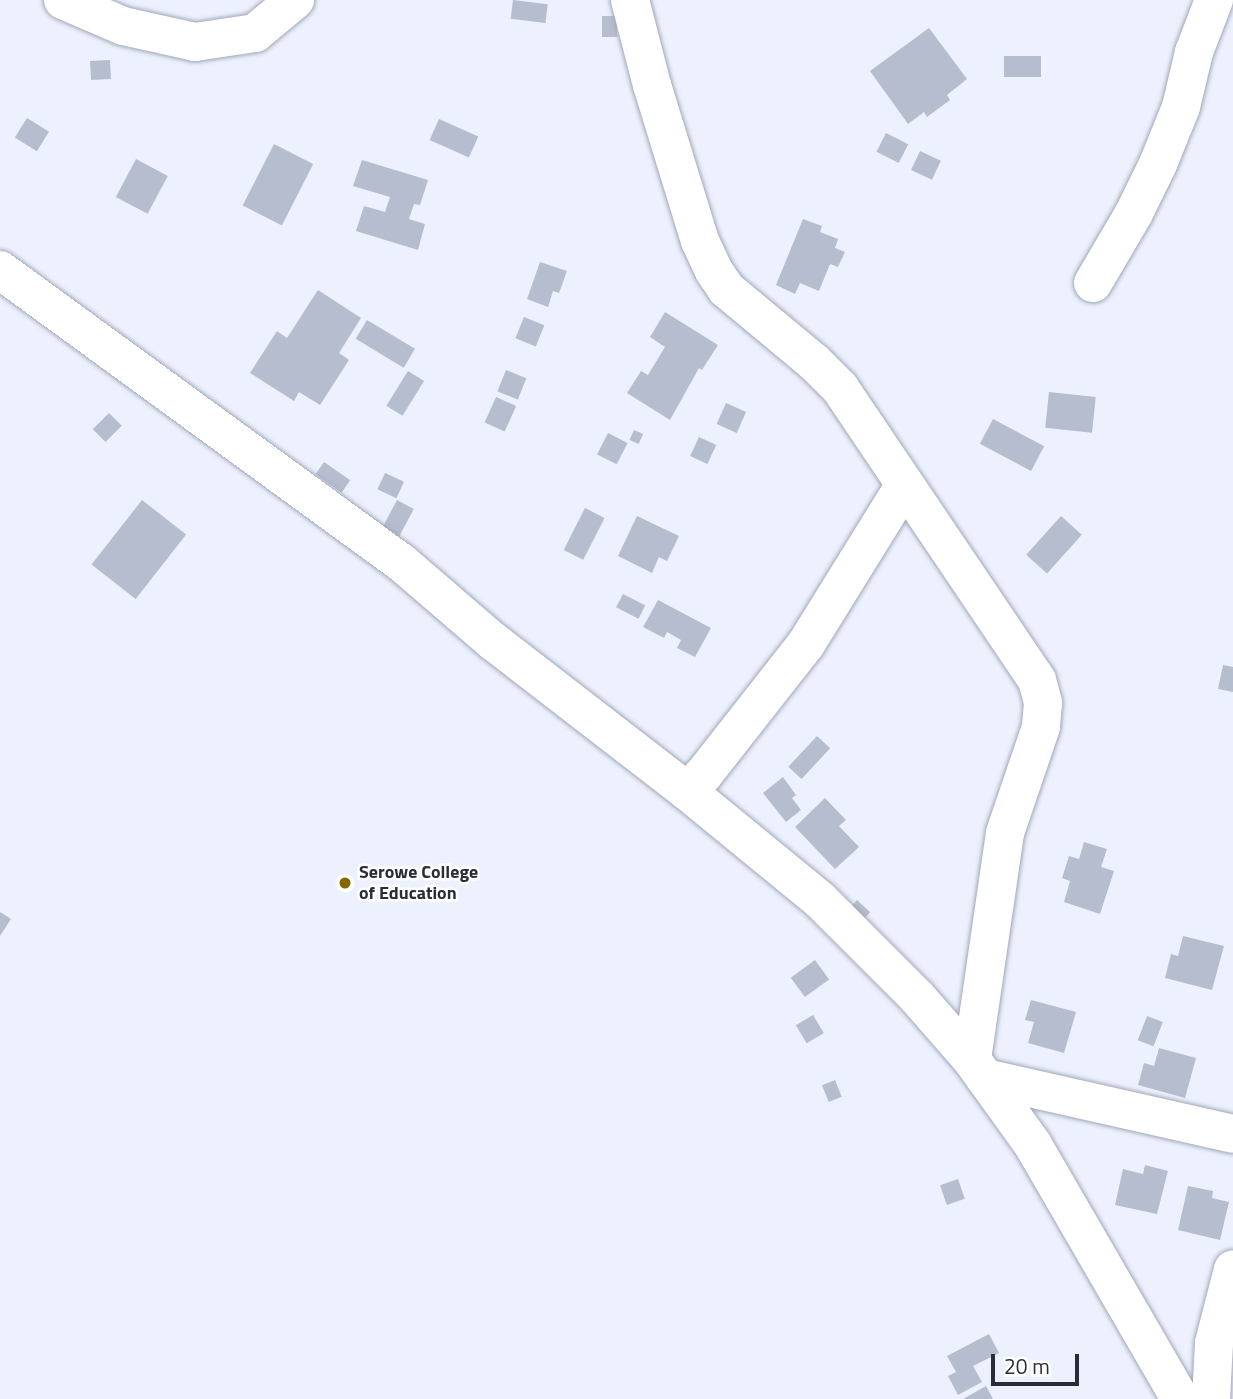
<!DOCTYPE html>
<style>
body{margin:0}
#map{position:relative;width:1233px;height:1399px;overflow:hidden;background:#ecf1fd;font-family:"Titillium Web",sans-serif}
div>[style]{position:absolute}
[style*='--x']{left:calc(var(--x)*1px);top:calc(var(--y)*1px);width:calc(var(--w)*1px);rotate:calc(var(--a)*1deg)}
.building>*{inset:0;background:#b5bdcf;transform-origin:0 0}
.roads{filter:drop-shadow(0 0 2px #a0a7b9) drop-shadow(0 0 2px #a0a7b9)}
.minor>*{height:38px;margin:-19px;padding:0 19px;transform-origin:19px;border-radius:19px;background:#fff}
.dots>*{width:19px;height:19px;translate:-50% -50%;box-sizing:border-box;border:4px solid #fff;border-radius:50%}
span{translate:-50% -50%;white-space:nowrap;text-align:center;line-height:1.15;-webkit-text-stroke:5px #fff;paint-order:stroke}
.poi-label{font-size:18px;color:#2a2d35;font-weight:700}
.left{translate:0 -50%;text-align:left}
.scale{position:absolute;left:991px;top:1354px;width:88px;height:32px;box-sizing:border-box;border:4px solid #2a2d35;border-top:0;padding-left:9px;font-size:21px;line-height:24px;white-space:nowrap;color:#2a2d35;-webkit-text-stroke:5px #fff;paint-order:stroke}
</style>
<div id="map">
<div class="building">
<i style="left:513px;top:0;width:35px;height:19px;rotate:7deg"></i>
<i style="left:602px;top:16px;width:15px;height:21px"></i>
<i style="clip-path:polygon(929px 28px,967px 79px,947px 95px,950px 100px,927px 117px,924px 112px,908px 124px,870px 71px)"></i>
<i style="left:1004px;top:56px;width:37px;height:21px"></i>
<i style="left:110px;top:60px;width:19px;height:20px;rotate:87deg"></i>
<i style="left:27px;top:118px;width:26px;height:23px;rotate:32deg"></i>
<i style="left:439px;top:119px;width:43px;height:23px;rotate:24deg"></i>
<i style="left:886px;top:133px;width:25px;height:21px;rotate:27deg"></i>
<i style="left:274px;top:144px;width:44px;height:69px;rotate:27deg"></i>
<i style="left:920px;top:151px;width:23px;height:21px;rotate:25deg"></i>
<i style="left:136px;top:159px;width:36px;height:43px;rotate:28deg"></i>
<i style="clip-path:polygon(362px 160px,428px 180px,420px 205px,414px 204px,409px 219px,425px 224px,418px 250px,356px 231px,364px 206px,385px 212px,390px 197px,353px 186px)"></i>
<i style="clip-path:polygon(803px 219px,822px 226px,820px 232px,838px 239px,835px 248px,845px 252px,838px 267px,830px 264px,819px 291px,800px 283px,795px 294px,776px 285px)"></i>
<i style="clip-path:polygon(540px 262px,567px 271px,559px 293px,553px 291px,548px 307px,527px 299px)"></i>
<i style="clip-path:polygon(318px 290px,361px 318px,339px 353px,349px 360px,320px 405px,299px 392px,294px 401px,250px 373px,277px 331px,287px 338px)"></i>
<i style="clip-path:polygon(665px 312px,718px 345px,702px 370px,699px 368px,670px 420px,627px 393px,641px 371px,648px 375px,665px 347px,650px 337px)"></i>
<i style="left:524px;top:317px;width:22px;height:23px;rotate:22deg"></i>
<i style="left:367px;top:320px;width:56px;height:22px;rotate:31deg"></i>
<i style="left:506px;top:370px;width:22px;height:23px;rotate:22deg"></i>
<i style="left:408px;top:371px;width:19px;height:41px;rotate:32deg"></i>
<i style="left:1049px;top:392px;width:47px;height:36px;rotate:6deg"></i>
<i style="left:496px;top:397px;width:22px;height:28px;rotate:24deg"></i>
<i style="left:726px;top:403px;width:22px;height:23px;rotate:24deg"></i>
<i style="left:109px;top:413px;width:18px;height:23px;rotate:45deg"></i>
<i style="left:993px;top:419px;width:58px;height:28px;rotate:28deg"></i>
<i style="left:634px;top:430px;width:10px;height:11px;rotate:24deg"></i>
<i style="left:608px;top:433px;width:22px;height:24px;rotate:27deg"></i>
<i style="left:699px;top:437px;width:19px;height:21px;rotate:25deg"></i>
<i style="left:324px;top:462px;width:32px;height:15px;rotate:35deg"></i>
<i style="left:385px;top:473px;width:21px;height:18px;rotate:25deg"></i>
<i style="left:142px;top:500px;width:56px;height:82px;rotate:38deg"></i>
<i style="left:397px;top:500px;width:19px;height:43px;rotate:28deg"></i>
<i style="left:585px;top:508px;width:22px;height:47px;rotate:27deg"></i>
<i style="clip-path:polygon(637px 516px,679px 536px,667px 561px,659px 557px,652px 573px,618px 556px)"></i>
<i style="left:1061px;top:516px;width:28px;height:52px;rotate:42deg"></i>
<i style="left:623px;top:594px;width:25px;height:15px;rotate:27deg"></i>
<i style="clip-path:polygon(658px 600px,711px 628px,695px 657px,677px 648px,681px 640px,667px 632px,664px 638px,643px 627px)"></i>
<i style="clip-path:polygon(1223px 665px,1233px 667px,1233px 692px,1218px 689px)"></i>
<i style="left:817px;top:736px;width:18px;height:42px;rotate:43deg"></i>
<i style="clip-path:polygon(783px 777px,796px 795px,792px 798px,801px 810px,786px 822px,763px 793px)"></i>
<i style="clip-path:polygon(825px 798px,846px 820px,839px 826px,859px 847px,835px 869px,795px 827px)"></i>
<i style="clip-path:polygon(1084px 842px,1107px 849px,1101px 867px,1114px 871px,1100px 914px,1064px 902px,1070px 881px,1062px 878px,1069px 856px,1079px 859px)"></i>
<i style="left:857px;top:900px;width:18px;height:15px;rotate:43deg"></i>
<i style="clip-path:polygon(0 912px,11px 919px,0 936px)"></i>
<i style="clip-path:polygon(1183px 936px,1224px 946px,1212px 990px,1165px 978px,1171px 954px,1178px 956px)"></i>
<i style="left:815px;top:960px;width:24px;height:30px;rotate:54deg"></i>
<i style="clip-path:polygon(1031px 1000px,1076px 1012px,1064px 1053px,1028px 1043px,1034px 1022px,1025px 1020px)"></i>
<i style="left:813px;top:1015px;width:21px;height:20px;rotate:59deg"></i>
<i style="left:1147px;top:1016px;width:17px;height:26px;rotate:21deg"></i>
<i style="clip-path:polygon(1159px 1048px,1196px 1058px,1185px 1098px,1138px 1085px,1144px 1063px,1154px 1066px)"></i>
<i style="left:835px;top:1080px;width:18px;height:14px;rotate:68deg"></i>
<i style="clip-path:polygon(1145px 1165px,1168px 1171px,1157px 1214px,1115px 1205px,1123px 1169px,1143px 1174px)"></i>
<i style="left:958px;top:1179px;width:21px;height:19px;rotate:71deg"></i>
<i style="clip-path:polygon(1188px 1186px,1213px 1191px,1212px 1198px,1229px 1202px,1220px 1240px,1178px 1230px)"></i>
<i style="clip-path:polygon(989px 1334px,999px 1353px,973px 1366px,982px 1382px,958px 1395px,948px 1376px,956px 1372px,947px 1356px)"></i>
<i style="clip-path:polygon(986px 1386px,993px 1399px,963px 1399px)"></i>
</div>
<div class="roads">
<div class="minor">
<i style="--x:63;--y:0;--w:65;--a:23.4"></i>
<i style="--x:123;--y:26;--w:74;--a:12.5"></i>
<i style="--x:195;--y:42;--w:61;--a:-8.5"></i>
<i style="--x:255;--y:33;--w:52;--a:-39.5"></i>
<i style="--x:630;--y:0;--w:88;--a:75.5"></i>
<i style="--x:652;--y:85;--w:163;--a:72.9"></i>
<i style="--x:700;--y:241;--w:33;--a:65"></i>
<i style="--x:714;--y:271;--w:22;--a:56"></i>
<i style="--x:726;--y:289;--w:114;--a:39.7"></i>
<i style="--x:814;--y:362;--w:37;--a:45"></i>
<i style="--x:840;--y:388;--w:352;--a:56"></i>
<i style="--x:1037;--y:680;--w:24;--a:75"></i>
<i style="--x:1043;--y:703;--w:24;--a:95"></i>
<i style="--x:1041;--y:727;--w:112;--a:108.8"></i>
<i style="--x:1005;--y:833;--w:229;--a:98.3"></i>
<i style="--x:0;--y:270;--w:497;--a:36.1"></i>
<i style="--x:402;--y:563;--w:121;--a:40.7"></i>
<i style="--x:494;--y:642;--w:244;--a:37.7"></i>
<i style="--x:687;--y:791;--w:172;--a:39.3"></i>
<i style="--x:820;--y:900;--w:137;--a:45"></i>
<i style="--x:917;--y:997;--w:84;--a:48.9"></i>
<i style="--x:972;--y:1060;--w:105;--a:54.3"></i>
<i style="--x:1033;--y:1145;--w:293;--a:59.9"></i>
<i style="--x:1093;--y:283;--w:81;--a:-59.6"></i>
<i style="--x:1134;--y:213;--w:55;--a:-63.9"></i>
<i style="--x:1158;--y:164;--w:61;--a:-68"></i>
<i style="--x:1181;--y:107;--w:57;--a:-76.7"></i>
<i style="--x:1194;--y:52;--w:56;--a:-69"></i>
<i style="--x:687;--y:791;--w:24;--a:-45"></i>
<i style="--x:704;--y:774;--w:165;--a:-51.9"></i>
<i style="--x:806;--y:644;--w:186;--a:-58.2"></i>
<i style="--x:985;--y:1078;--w:254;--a:12.7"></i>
<i style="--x:1211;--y:1399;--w:56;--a:-86.9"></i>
<i style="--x:1214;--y:1343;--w:76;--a:-75.6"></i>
</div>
</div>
<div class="dots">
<i style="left:345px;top:883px;background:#846600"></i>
</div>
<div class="poi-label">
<span class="left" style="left:359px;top:883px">Serowe College<br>of Education</span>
</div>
<div class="scale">20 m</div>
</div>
